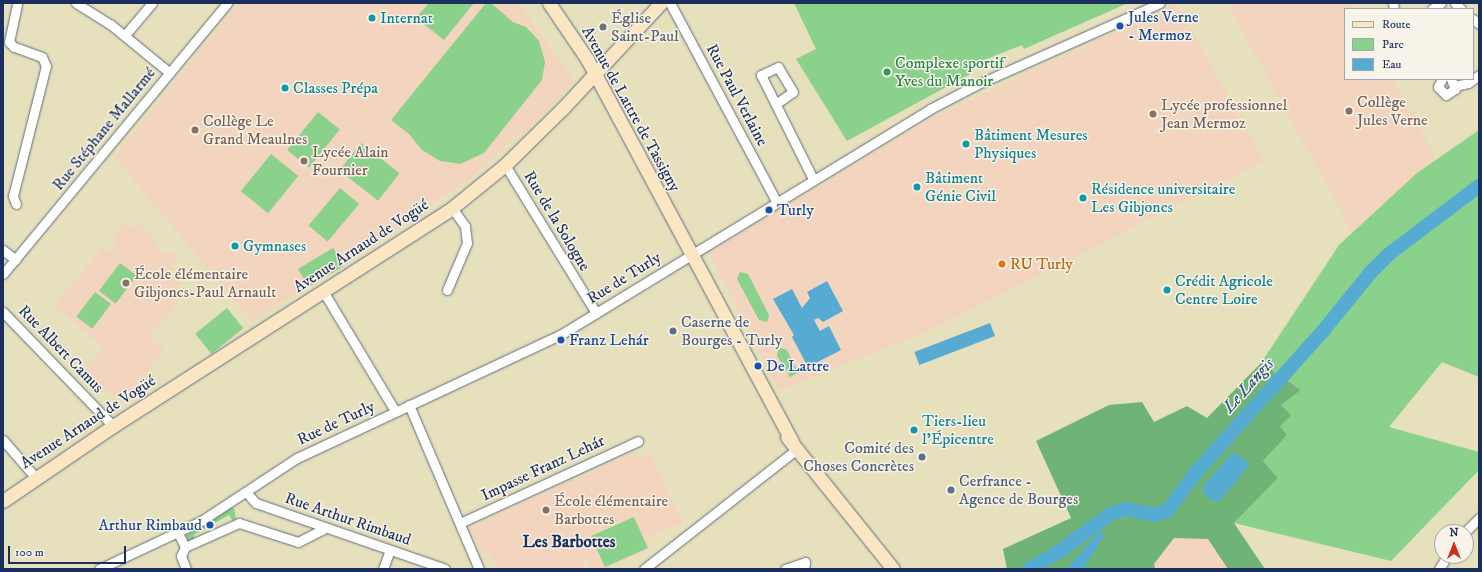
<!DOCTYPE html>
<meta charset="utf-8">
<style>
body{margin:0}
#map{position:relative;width:1482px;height:572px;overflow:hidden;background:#e6e0bd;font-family:"IM FELL DW Pica",serif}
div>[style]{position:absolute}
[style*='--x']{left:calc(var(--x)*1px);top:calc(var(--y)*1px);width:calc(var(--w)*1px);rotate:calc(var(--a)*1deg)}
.built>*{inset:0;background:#f3d4be}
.green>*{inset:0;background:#8ad18b;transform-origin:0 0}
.forest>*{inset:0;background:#6fb377}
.water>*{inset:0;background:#56abd2;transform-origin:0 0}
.river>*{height:14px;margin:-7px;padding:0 7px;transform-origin:7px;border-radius:7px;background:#56abd2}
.roads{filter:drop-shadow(0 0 1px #626d7f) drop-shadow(0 0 1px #626d7f)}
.street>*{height:9px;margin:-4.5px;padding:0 4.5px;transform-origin:4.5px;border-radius:4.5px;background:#fff}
.secondary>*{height:13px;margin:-6.5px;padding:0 6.5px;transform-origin:6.5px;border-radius:6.5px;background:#fbe6c4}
.dots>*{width:11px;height:11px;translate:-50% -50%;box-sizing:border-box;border:2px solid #f7f3e8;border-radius:50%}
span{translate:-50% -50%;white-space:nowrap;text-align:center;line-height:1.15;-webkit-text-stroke:3px #f7f3e8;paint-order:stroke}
.transit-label{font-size:16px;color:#164399}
.left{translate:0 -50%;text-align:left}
.right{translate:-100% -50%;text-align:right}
.culture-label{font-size:16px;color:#0d838f}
.worship-label{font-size:16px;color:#5b616d}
.leisure-label{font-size:16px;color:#27864d}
.street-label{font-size:16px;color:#1b2f5e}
.education-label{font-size:16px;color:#785e54}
.food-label{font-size:16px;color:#c56008}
.service-label{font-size:16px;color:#4e5e75}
.water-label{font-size:17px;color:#2d5481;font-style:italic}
.neighbourhood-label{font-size:17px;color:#1b2f5e;font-weight:700}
.frame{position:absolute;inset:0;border:4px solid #1b2f5e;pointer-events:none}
.legend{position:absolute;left:1344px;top:8px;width:130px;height:72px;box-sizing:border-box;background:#f7f3e8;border:1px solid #9fa5b1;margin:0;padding:5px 7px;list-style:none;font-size:12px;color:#1b2f5e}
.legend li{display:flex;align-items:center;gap:8px;height:20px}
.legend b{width:20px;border:1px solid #9fa5b1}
.north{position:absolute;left:1434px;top:524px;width:40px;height:40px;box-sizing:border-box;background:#f7f3e8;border:1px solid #9fa5b1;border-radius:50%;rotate:0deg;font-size:11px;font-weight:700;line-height:16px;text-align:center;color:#1b2f5e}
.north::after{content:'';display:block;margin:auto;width:14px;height:18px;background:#c8321e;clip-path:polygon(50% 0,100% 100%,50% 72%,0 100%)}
.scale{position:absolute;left:8px;top:546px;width:118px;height:18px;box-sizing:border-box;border:2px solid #1b2f5e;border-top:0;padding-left:5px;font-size:12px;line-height:14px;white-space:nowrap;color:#1b2f5e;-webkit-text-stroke:3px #f7f3e8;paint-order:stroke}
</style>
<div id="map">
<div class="built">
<i style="clip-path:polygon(239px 3px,519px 3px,574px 82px,521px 136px,518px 134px,468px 180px,252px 321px,114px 157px)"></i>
<i style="clip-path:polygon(1177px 3px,1264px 161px,933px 329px,779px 391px,709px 252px,932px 118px)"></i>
<i style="clip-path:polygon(1227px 3px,1351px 3px,1355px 9px,1345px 9px,1345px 79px,1393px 79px,1436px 158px,1353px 233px)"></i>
<i style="clip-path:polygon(128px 223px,131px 230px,139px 223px,141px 225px,150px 237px,153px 236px,158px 247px,164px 253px,177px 255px,171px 276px,187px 291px,149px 336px,165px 350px,123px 402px,84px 371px,103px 348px,55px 305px,103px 247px,111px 254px,115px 247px,116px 232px)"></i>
<i style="clip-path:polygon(635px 452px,638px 459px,650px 453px,682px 522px,647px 538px,651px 548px,604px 569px,592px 569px,587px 560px,582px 562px,585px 569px,498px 569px,491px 553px,483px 556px,470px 527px)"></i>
<i style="clip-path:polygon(1174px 538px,1209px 539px,1228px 569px,1155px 569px,1153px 564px)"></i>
</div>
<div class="green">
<i style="clip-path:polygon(429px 3px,474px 3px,444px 40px,416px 18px)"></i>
<i style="clip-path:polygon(486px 3px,491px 3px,513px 22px,526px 27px,539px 41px,545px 62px,542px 80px,484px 153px,460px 164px,440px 161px,422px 150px,409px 134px,391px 120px)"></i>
<i style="clip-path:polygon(794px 3px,1128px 3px,1024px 49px,1022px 45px,967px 67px,970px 74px,847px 141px,796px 59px,816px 49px)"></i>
<i style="left:318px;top:112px;width:28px;height:49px;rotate:39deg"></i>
<i style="clip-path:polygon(1479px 130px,1479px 377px,1442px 362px,1389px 427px,1479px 452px,1479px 470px,1391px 561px,1234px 523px,1278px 478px,1263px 461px,1287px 435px,1280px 426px,1281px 405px,1301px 390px,1261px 363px,1339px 245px,1417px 173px)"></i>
<i style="left:361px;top:143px;width:49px;height:35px;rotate:38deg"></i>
<i style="left:271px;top:154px;width:35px;height:48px;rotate:39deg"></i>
<i style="left:340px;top:188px;width:25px;height:49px;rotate:40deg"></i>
<i style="left:333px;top:248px;width:21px;height:41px;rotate:59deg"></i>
<i style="left:120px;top:263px;width:21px;height:35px;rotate:37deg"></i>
<i style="clip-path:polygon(740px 272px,748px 274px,769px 315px,767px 322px,759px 320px,737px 279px)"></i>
<i style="left:95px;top:292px;width:20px;height:31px;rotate:37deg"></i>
<i style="left:227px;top:308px;width:26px;height:41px;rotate:51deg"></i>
<i style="clip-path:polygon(781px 348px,787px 350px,797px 370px,798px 373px,790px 377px,777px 356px,778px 350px)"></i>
<i style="clip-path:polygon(231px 508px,234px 508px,236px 519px,233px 521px,229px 515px,194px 535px,195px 540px,187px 541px,187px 535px)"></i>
<i style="left:634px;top:517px;width:34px;height:47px;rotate:66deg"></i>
</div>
<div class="forest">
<i style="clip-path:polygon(1261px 363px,1301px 390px,1281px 405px,1291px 415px,1280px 426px,1287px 435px,1263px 461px,1278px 478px,1234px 523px,1265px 569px,1228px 569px,1208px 539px,1174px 538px,1154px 564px,1155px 569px,1007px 569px,1003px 549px,1071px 518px,1036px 441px,1109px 405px,1142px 402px,1154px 422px,1187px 406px,1207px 418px)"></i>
</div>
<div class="water">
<i style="clip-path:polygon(827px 281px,843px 311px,823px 322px,818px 318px,814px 320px,820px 331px,829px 326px,841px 350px,808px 367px,792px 337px,794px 335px,773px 299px,792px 289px,802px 308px,810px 298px,807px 292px)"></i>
<i style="left:990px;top:323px;width:14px;height:81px;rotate:69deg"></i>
<i style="clip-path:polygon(1233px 452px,1246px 460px,1248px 466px,1220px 501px,1211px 500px,1203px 493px,1204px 485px)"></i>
<i style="clip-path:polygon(1101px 530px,1104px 536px,1083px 569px,1066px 569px)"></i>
</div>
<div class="river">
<i style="--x:1029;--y:569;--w:36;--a:-30"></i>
<i style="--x:1060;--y:551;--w:64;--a:-36.2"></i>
<i style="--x:1112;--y:513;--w:15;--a:-16"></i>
<i style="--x:1126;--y:509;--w:30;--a:12"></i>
<i style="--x:1155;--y:515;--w:14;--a:-21"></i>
<i style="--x:1168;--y:510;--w:49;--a:-53.4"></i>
<i style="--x:1197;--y:471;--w:188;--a:-48"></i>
<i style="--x:1323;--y:331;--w:76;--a:-50.9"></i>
<i style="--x:1371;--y:272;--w:25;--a:-45"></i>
<i style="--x:1389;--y:254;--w:113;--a:-37.1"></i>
</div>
<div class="roads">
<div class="street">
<i style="--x:76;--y:3;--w:40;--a:32"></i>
<i style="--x:110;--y:24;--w:77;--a:39.2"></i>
<i style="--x:670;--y:3;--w:225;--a:61.8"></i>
<i style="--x:1393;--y:3;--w:6;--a:81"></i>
<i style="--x:1455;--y:3;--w:8;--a:45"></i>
<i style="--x:1432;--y:9;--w:11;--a:-34"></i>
<i style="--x:1473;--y:19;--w:8;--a:40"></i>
<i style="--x:125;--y:35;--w:42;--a:-49.8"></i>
<i style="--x:1442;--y:79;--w:9;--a:117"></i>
<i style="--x:1438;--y:87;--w:11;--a:45"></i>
<i style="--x:1446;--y:95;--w:11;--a:-34"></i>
<i style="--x:1455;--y:89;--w:11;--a:-112"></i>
<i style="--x:1455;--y:86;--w:13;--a:-13"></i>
<i style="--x:1468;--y:83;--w:14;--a:-36"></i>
<i style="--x:777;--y:103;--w:19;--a:-35"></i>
<i style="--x:793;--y:92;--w:29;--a:-121"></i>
<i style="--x:778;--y:67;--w:19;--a:155"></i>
<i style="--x:761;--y:75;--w:116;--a:63.4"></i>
<i style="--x:505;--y:165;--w:174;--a:58.4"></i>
<i style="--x:16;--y:204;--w:9;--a:-111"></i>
<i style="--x:13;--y:196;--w:134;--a:-75.8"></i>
<i style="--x:46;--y:66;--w:10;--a:-114"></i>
<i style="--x:42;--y:57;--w:30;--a:-160"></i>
<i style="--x:14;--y:47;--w:7;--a:-135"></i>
<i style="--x:9;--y:42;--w:40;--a:-78"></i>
<i style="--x:3;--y:250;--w:16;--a:38"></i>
<i style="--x:3;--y:274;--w:352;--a:-50.4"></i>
<i style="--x:447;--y:290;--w:51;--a:-66.9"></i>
<i style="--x:467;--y:243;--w:17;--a:-97"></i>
<i style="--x:465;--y:226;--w:22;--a:-126"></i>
<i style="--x:323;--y:291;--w:140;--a:59"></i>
<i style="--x:3;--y:312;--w:158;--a:46"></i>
<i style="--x:409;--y:405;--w:178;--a:66.9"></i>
<i style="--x:3;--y:440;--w:49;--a:49.1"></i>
<i style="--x:246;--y:492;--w:15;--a:48"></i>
<i style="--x:256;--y:503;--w:200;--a:19.2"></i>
<i style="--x:460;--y:523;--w:196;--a:-24.7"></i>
<i style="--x:1465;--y:532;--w:20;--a:-45"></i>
<i style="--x:178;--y:533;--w:16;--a:63"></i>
<i style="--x:185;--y:547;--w:10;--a:114"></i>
<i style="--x:181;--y:556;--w:14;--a:69"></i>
<i style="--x:185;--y:547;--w:59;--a:-24"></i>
<i style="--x:239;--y:523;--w:62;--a:17.9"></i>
<i style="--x:298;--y:542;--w:27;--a:-27"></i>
<i style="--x:322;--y:530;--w:3;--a:-72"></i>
<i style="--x:99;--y:569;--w:113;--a:-25.2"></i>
<i style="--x:201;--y:521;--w:115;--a:-33.3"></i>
<i style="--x:297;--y:458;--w:290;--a:-25.1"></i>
<i style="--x:560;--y:335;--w:434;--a:-31.4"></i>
<i style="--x:930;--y:109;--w:52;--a:-27.6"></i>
<i style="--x:976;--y:85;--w:201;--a:-24"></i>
<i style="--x:383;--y:569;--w:20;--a:-70"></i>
<i style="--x:644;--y:569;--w:194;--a:-38.1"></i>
<i style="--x:785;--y:569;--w:21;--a:-19"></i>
<i style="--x:805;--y:562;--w:7;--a:98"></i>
<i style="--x:1439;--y:569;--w:15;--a:-58"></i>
</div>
<div class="secondary">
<i style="--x:549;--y:3;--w:68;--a:55.8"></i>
<i style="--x:587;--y:59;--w:434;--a:61.8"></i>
<i style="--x:787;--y:437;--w:169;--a:51.2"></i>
<i style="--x:3;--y:501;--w:133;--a:-34.3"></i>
<i style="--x:113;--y:426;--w:403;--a:-32.7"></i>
<i style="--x:452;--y:208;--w:68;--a:-39.1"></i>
<i style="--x:505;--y:165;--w:81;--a:-44.5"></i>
<i style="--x:563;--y:108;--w:144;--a:-47"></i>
</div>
</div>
<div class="dots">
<i style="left:372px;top:18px;background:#0f9aa8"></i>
<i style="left:1120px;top:26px;background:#1a4fb4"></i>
<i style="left:603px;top:27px;background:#6b7280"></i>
<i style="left:887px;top:72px;background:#2e9e5b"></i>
<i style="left:285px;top:88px;background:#0f9aa8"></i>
<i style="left:1349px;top:111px;background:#8d6e63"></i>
<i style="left:1153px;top:114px;background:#8d6e63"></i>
<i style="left:195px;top:130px;background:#8d6e63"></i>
<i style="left:966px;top:144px;background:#0f9aa8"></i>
<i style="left:304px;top:161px;background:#8d6e63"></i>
<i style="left:917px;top:187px;background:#0f9aa8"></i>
<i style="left:1083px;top:198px;background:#0f9aa8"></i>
<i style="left:769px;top:210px;background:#1a4fb4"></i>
<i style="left:235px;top:246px;background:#0f9aa8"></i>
<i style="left:1002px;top:264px;background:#e8710a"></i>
<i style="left:126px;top:283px;background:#8d6e63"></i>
<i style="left:1167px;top:290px;background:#0f9aa8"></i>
<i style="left:673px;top:331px;background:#5c6f8a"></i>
<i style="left:561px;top:340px;background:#1a4fb4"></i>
<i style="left:758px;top:366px;background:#1a4fb4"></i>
<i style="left:914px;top:430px;background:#0f9aa8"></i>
<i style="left:922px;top:457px;background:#5c6f8a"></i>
<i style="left:951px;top:490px;background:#5c6f8a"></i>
<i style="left:546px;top:510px;background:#8d6e63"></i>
<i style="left:210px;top:525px;background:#1a4fb4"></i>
</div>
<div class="transit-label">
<span class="left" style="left:1128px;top:26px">Jules Verne<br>- Mermoz</span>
<span class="left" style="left:777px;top:210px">Turly</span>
<span class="left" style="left:569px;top:340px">Franz Lehár</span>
<span class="left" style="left:766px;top:366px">De Lattre</span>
<span class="right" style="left:202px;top:525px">Arthur Rimbaud</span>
</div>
<div class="culture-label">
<span class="left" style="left:380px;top:18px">Internat</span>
<span class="left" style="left:293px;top:88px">Classes Prépa</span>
<span class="left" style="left:974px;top:144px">Bâtiment Mesures<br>Physiques</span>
<span class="left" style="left:925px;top:187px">Bâtiment<br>Génie Civil</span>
<span class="left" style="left:1091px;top:198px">Résidence universitaire<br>Les Gibjoncs</span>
<span class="left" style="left:243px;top:246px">Gymnases</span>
<span class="left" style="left:1175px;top:290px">Crédit Agricole<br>Centre Loire</span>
<span class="left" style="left:922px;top:430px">Tiers-lieu<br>l'Épicentre</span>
</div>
<div class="worship-label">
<span class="left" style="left:611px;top:27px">Église<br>Saint-Paul</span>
</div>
<div class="leisure-label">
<span class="left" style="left:895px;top:72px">Complexe sportif<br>Yves du Manoir</span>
</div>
<div class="street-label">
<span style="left:737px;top:95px;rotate:62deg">Rue Paul Verlaine</span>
<span style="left:631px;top:109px;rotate:61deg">Avenue de Lattre de Tassigny</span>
<span style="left:104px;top:129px;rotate:-51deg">Rue Stéphane Mallarmé</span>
<span style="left:557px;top:221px;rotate:59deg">Rue de la Sologne</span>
<span style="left:361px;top:246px;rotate:-33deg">Avenue Arnaud de Vogüé</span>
<span style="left:624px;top:278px;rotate:-32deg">Rue de Turly</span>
<span style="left:61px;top:349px;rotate:46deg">Rue Albert Camus</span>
<span style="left:88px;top:422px;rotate:-33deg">Avenue Arnaud de Vogüé</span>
<span style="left:336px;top:423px;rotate:-25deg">Rue de Turly</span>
<span style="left:543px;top:468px;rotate:-25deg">Impasse Franz Lehár</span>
<span style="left:348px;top:519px;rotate:19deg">Rue Arthur Rimbaud</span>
</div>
<div class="education-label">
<span class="left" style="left:1357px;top:111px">Collège<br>Jules Verne</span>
<span class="left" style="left:1161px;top:114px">Lycée professionnel<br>Jean Mermoz</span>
<span class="left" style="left:203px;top:130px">Collège Le<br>Grand Meaulnes</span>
<span class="left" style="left:312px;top:161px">Lycée Alain<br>Fournier</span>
<span class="left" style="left:134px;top:283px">École élémentaire<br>Gibjoncs-Paul Arnault</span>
<span class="left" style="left:554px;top:510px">École élémentaire<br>Barbottes</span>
</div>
<div class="food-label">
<span class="left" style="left:1010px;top:264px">RU Turly</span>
</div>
<div class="service-label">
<span class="left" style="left:681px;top:331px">Caserne de<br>Bourges - Turly</span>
<span class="right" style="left:914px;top:457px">Comité des<br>Choses Concrètes</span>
<span class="left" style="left:959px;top:490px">Cerfrance -<br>Agence de Bourges</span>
</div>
<div class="water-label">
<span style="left:1249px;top:386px;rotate:-48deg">Le Langis</span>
</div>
<div class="neighbourhood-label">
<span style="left:569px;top:543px">Les Barbottes</span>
</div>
<div class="frame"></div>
<ul class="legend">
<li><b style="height:5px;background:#fbe6c4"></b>Route</li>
<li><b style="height:11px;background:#8ad18b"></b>Parc</li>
<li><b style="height:11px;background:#56abd2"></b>Eau</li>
</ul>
<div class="north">N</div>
<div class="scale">100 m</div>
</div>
